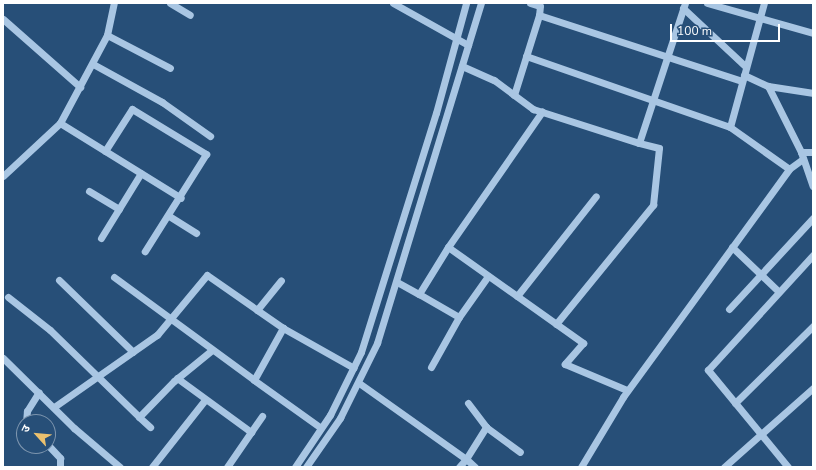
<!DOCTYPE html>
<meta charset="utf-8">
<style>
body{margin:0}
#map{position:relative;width:816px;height:470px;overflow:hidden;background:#274f78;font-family:"Nunito Sans","Noto Sans Devanagari",sans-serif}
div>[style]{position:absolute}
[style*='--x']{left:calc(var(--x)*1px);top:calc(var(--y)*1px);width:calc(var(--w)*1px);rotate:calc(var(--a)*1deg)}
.minor>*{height:7px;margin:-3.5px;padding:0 3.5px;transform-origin:3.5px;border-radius:3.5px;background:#a9c6e3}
span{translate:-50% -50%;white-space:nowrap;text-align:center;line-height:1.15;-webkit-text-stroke:3.5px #274f78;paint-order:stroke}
.frame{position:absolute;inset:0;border:4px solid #fff;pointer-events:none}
.north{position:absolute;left:16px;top:414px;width:40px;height:40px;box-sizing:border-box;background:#274f78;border:1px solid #7d95ae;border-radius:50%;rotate:297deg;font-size:11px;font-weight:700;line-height:16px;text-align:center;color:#fff}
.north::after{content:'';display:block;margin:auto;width:14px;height:18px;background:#ebc16f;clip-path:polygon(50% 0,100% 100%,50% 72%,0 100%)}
.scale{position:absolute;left:670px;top:24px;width:110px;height:18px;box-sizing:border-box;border:2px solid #fff;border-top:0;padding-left:5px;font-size:12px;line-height:14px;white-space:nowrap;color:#fff;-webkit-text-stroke:3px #274f78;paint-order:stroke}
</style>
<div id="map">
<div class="minor">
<i style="--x:170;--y:3;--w:23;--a:31"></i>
<i style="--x:393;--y:3;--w:86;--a:29.2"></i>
<i style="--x:530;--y:3;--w:10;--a:17"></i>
<i style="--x:540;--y:6;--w:9;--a:96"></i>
<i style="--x:539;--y:15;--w:213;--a:18"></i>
<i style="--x:707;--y:3;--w:110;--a:15.8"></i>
<i style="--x:683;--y:8;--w:86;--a:43.1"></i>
<i style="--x:3;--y:19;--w:103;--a:41.4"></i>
<i style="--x:107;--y:35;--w:71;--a:27.6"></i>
<i style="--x:526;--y:56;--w:216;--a:19.2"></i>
<i style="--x:730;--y:127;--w:129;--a:-74.7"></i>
<i style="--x:93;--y:64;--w:79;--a:28.8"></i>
<i style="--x:162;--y:102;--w:59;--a:35.3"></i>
<i style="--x:462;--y:66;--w:35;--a:24"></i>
<i style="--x:494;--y:80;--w:49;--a:36.6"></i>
<i style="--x:533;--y:109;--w:111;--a:17.8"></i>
<i style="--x:639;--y:143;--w:147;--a:-71.8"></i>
<i style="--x:744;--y:75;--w:26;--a:25"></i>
<i style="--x:768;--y:86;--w:74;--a:63.4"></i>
<i style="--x:801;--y:152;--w:36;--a:71"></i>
<i style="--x:768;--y:86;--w:46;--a:8.8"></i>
<i style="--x:514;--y:95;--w:84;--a:-72.6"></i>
<i style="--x:60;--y:123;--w:142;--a:31.8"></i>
<i style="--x:730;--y:127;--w:72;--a:35.4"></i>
<i style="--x:789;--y:169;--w:17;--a:-36"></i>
<i style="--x:105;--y:151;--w:50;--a:-57.3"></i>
<i style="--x:132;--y:109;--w:87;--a:31.3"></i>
<i style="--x:206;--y:154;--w:115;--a:122.2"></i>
<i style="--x:801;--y:152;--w:12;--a:0"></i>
<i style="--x:3;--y:176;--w:78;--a:-42.9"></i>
<i style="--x:60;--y:123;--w:100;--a:-61.9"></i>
<i style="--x:107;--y:35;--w:33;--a:-78"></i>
<i style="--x:89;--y:191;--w:35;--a:31"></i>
<i style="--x:169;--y:216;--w:32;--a:32"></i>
<i style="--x:101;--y:238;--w:76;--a:-58.4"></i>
<i style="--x:448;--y:247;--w:165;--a:-55.2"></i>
<i style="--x:732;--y:247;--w:64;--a:43.7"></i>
<i style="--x:114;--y:277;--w:174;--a:36.3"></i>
<i style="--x:254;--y:380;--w:60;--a:-60.9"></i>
<i style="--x:59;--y:280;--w:103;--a:44.2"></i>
<i style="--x:397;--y:282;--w:25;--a:29"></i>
<i style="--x:419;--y:294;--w:55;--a:-58.3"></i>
<i style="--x:448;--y:247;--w:166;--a:35.4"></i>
<i style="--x:583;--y:343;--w:28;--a:131"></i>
<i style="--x:565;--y:364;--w:67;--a:22.8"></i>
<i style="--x:419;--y:294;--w:46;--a:29.9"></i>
<i style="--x:517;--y:296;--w:127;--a:-51.7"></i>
<i style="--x:8;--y:297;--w:53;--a:38.2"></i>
<i style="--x:50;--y:330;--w:124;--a:44.3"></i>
<i style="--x:139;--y:417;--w:50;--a:-45.8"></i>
<i style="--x:174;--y:381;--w:49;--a:-39.2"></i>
<i style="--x:729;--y:309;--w:124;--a:-47.3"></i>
<i style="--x:257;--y:310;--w:38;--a:-51"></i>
<i style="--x:556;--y:324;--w:154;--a:-50.8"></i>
<i style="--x:653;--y:205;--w:57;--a:-84"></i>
<i style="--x:659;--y:148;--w:21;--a:-166"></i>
<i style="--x:3;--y:358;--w:100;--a:44.6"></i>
<i style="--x:74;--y:428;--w:60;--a:40.3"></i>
<i style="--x:431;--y:367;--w:57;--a:-60.8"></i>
<i style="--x:459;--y:317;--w:50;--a:-54.7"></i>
<i style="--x:177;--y:378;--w:92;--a:36.1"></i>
<i style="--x:254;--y:380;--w:82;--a:35.6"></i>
<i style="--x:359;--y:383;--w:131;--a:35.4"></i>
<i style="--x:466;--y:459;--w:11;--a:131"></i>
<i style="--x:468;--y:403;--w:30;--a:53"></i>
<i style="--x:486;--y:427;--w:42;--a:36.3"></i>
<i style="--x:735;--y:403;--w:110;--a:-44.6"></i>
<i style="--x:54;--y:407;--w:126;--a:-35"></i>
<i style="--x:157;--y:335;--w:78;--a:-50.2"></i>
<i style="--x:207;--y:275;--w:93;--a:34.9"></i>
<i style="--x:283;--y:328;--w:81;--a:29.4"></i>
<i style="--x:139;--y:417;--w:15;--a:42"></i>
<i style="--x:26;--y:422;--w:11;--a:-85"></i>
<i style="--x:27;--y:411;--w:22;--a:-58"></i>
<i style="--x:48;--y:445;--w:18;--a:47"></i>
<i style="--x:60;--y:458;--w:9;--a:90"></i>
<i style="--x:152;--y:467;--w:85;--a:-51.7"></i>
<i style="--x:227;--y:467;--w:62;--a:-55.5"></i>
<i style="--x:295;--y:467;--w:63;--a:-56.1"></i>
<i style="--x:330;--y:415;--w:70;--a:-63.8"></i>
<i style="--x:361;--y:352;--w:250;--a:-72.6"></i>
<i style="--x:436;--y:113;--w:114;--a:-74.7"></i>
<i style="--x:306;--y:467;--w:60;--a:-55.2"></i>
<i style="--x:340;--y:418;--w:84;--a:-63.7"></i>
<i style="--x:377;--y:343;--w:356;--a:-73"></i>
<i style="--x:475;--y:467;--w:12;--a:-138"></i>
<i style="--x:466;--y:459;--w:38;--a:-58"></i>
<i style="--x:581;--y:467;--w:82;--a:-59"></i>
<i style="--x:623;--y:397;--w:282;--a:-53.9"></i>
<i style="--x:724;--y:467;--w:119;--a:-41.6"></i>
<i style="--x:788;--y:467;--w:126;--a:-129.5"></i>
<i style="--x:708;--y:370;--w:156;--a:-47.6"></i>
</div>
<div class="frame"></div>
<div class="north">उ</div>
<div class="scale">100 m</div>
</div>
